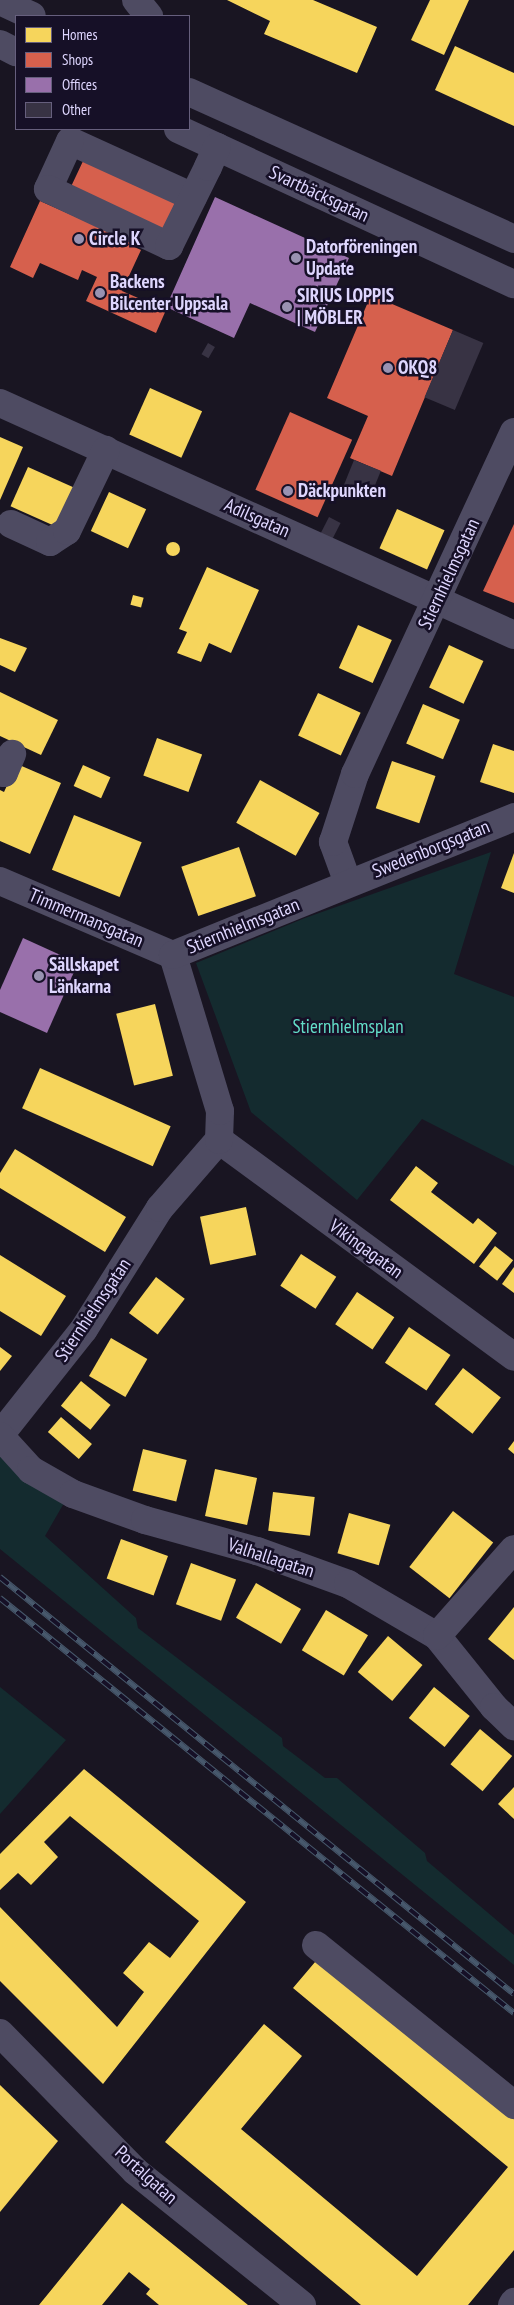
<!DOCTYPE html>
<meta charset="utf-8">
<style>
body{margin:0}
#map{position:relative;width:514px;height:2305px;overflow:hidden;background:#191522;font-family:"PT Sans Narrow",sans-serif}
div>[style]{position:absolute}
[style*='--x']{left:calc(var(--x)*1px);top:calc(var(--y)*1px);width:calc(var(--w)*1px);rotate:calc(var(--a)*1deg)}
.green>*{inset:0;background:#142b2f}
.homes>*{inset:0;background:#f6d55c;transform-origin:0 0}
.round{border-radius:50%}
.shops>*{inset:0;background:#d6604d;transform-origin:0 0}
.offices>*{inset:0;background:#9970ab}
.building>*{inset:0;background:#383344;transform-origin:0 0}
.minor>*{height:28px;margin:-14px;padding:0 14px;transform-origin:14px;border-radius:14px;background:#4e4b62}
.rail>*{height:5.5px;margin-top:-2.75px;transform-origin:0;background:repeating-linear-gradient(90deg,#161027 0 11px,#47586c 0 22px);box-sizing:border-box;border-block:1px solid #47586c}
.dots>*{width:14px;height:14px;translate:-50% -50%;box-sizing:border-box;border:2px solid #161027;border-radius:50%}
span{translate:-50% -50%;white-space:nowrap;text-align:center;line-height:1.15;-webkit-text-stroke:5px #161027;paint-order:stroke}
.street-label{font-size:19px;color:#ded6fe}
.poi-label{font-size:19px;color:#ded6fe;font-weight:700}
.left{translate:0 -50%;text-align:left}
.park-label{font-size:19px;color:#63dec9}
.legend{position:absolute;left:15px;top:15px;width:175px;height:115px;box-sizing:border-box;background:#161027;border:1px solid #665f7d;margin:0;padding:6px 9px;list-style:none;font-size:15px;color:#ded6fe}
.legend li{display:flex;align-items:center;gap:10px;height:25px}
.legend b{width:25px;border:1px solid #665f7d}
</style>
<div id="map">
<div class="green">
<i style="clip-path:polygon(491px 852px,454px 974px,514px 997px,514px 1166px,422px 1119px,357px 1200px,251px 1112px,196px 963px,305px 918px)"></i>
<i style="clip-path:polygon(0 1450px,64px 1503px,45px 1536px,136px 1618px,138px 1628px,282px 1738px,283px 1746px,325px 1778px,337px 1778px,425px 1853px,427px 1861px,514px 1935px,514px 1965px,0 1549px)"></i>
<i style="clip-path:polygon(0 1687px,66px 1740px,0 1814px)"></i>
</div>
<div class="homes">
<i style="clip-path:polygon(227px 0,313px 0,377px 27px,357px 73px,264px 34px,270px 21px)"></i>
<i style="clip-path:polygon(430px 0,469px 0,444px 55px,411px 40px)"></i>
<i style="clip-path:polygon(455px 46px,514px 73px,514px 126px,435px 90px)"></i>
<i style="left:150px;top:388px;width:57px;height:51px;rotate:24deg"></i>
<i style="clip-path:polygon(0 437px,23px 447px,0 500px)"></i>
<i style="left:28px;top:467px;width:52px;height:43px;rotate:24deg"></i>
<i style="left:109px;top:492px;width:41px;height:43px;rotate:25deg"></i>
<i style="left:397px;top:509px;width:52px;height:43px;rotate:24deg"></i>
<i class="round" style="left:166px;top:542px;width:14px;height:14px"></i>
<i style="clip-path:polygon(207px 567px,259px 590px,231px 653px,209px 643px,201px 662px,177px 653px,187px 632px,179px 629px)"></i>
<i style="left:133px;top:595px;width:11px;height:10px;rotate:15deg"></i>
<i style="left:358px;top:625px;width:37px;height:47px;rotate:24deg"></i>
<i style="clip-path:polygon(0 638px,27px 648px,15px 672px,0 665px)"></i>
<i style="left:449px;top:645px;width:38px;height:47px;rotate:25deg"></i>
<i style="clip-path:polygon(0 692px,58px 720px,41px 755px,0 736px)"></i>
<i style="left:318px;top:693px;width:47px;height:47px;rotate:25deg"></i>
<i style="left:423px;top:704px;width:40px;height:43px;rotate:23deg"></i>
<i style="left:157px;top:738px;width:48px;height:40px;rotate:20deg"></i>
<i style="clip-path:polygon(493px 744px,514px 751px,514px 793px,480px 782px)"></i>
<i style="left:392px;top:761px;width:46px;height:50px;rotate:19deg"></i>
<i style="clip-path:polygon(17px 764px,61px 783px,30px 854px,0 841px,0 790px,4px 792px)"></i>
<i style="left:83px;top:765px;width:30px;height:23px;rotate:24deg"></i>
<i style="left:260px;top:780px;width:68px;height:49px;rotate:29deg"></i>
<i style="left:74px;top:815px;width:73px;height:59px;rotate:22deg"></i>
<i style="left:239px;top:847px;width:52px;height:61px;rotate:71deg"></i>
<i style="clip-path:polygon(514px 853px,514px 893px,501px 888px)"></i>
<i style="left:155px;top:1004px;width:74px;height:40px;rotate:76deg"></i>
<i style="left:40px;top:1068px;width:143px;height:44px;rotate:24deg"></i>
<i style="clip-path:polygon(15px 1149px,126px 1217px,105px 1252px,0 1188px,0 1173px)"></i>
<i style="clip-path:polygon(416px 1166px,438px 1183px,431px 1192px,473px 1224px,478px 1218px,497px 1233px,474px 1264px,390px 1200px)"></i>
<i style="left:246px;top:1207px;width:49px;height:47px;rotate:78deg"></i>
<i style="left:495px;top:1246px;width:23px;height:26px;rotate:38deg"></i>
<i style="left:301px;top:1254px;width:42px;height:38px;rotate:33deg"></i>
<i style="clip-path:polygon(0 1255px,66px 1296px,41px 1336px,0 1311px)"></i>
<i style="clip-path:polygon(514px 1267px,514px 1293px,502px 1284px)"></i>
<i style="left:156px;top:1277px;width:36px;height:45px;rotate:37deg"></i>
<i style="left:357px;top:1292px;width:45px;height:39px;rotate:34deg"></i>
<i style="left:409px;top:1327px;width:50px;height:43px;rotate:34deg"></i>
<i style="left:111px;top:1338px;width:42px;height:44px;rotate:30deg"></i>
<i style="clip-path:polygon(0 1347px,12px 1356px,0 1371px)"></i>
<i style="left:463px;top:1368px;width:48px;height:46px;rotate:38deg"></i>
<i style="left:81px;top:1381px;width:38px;height:32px;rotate:39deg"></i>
<i style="left:61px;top:1417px;width:41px;height:20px;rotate:41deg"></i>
<i style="clip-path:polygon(514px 1441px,514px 1454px,508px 1449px)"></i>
<i style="left:143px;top:1449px;width:45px;height:43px;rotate:14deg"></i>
<i style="left:215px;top:1469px;width:43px;height:48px;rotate:12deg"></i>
<i style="left:273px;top:1492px;width:42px;height:39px;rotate:7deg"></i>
<i style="left:453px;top:1511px;width:51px;height:71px;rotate:38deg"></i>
<i style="left:349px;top:1513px;width:43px;height:42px;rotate:16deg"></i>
<i style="left:121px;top:1539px;width:50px;height:42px;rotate:20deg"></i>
<i style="left:191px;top:1563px;width:48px;height:44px;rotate:20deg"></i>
<i style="left:256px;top:1583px;width:52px;height:40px;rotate:30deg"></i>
<i style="clip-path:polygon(514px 1607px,514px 1660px,488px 1639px)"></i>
<i style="left:326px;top:1610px;width:49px;height:47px;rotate:31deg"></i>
<i style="left:388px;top:1636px;width:45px;height:47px;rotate:40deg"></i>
<i style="left:434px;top:1687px;width:46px;height:40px;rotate:39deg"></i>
<i style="left:480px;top:1729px;width:42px;height:46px;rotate:40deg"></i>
<i style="clip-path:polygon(84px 1769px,246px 1902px,103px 2084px,0 1981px,0 1907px,117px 2027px,144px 1992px,123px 1973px,149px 1942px,170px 1958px,199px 1921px,70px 1816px,44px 1842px,58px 1857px,31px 1885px,18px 1873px,0 1890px,0 1854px)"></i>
<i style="clip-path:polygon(514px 1787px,514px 1819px,498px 1804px)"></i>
<i style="clip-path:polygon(321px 1955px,514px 2115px,514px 2250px,468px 2305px,361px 2305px,165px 2142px,264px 2024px,302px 2056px,241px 2129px,417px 2276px,508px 2167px,293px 1988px)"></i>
<i style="clip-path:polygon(0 2085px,58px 2141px,0 2212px)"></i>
<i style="clip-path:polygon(122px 2203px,248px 2305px,159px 2305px,146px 2294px,150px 2289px,129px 2272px,102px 2305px,39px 2305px)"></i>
</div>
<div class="shops">
<i style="clip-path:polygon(84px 159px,176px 201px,162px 232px,143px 223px,132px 246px,141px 250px,122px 291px,166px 310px,156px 333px,86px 301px,97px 277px,82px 270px,78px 280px,40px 263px,33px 278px,10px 267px,40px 201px,103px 229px,68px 193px)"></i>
<i style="clip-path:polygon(371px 295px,453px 330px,392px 476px,350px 458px,368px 416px,327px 398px)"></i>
<i style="left:290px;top:412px;width:68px;height:85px;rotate:24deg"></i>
<i style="clip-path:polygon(514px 524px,514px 603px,483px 591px)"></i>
</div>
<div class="offices">
<i style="clip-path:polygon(215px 197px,349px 258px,315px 332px,250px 303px,234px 338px,166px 307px)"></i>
<i style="clip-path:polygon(23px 938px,78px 963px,47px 1033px,0 1012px,0 990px)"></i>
</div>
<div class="building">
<i style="left:453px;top:330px;width:33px;height:73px;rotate:23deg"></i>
<i style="left:208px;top:343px;width:8px;height:13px;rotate:30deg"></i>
<i style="left:354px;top:460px;width:29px;height:31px;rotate:22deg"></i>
<i style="left:329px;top:517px;width:13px;height:20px;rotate:27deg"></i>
</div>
<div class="minor">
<i style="--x:136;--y:0;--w:21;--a:51"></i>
<i style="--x:0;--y:1;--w:35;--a:25"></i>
<i style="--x:0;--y:44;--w:18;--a:27"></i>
<i style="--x:189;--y:92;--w:357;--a:24.3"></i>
<i style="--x:178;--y:129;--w:370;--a:24.8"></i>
<i style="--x:193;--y:197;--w:135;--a:-155.5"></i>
<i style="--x:70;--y:141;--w:53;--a:114.6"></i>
<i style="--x:48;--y:189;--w:134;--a:25.2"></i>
<i style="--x:169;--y:246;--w:88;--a:-63.7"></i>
<i style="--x:208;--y:167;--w:22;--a:-66"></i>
<i style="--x:0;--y:403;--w:564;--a:24.29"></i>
<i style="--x:11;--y:524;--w:43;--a:24.8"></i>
<i style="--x:50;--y:542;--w:20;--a:-33"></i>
<i style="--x:67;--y:531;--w:90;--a:-64.3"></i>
<i style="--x:0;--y:772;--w:4;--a:14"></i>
<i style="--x:4;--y:773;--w:21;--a:-67"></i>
<i style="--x:0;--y:881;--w:188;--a:23.2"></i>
<i style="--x:348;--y:883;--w:44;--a:-110.1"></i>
<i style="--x:333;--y:842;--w:71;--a:-72.1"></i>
<i style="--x:355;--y:774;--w:377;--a:-65.1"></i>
<i style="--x:219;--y:1140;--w:366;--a:36.3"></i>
<i style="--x:0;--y:1435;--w:135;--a:-51.6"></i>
<i style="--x:84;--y:1329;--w:143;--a:-57.9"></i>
<i style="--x:160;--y:1208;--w:90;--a:-49.1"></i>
<i style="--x:219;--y:1140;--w:29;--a:-88"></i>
<i style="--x:220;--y:1111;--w:163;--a:-106.8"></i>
<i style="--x:173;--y:955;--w:368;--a:-22"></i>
<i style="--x:0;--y:1436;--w:46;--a:47.6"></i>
<i style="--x:31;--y:1470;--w:48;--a:29.7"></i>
<i style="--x:73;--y:1494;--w:77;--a:19.9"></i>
<i style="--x:145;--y:1520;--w:116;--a:15.5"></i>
<i style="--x:257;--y:1551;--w:97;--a:19.9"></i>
<i style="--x:348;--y:1584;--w:103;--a:30.3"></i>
<i style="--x:437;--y:1636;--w:91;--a:51.2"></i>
<i style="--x:494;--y:1707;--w:28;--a:44"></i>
<i style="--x:437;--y:1636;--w:116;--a:-48.5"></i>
<i style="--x:316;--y:1945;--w:255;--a:38.9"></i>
<i style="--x:0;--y:2033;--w:193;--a:45.6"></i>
<i style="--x:135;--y:2171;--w:214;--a:38.7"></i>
<i style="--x:512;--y:2305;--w:4;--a:-56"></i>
</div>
<div class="rail">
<i style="--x:0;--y:1577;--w:662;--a:39.05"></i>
<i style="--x:0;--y:1598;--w:661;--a:38.92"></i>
</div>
<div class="dots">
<i style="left:79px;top:239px;background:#9992b1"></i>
<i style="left:296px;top:258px;background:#9992b1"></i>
<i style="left:100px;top:293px;background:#9992b1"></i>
<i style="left:287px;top:307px;background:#9992b1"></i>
<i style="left:388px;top:368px;background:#9992b1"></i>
<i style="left:288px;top:491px;background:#9992b1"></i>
<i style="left:39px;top:976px;background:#9992b1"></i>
</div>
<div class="street-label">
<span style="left:319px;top:194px;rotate:25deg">Svartbäcksgatan</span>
<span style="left:257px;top:518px;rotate:24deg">Adilsgatan</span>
<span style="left:449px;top:574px;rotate:-65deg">Stiernhielmsgatan</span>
<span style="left:431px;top:849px;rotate:-22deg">Swedenborgsgatan</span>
<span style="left:86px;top:918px;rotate:23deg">Timmermansgatan</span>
<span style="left:243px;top:926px;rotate:-22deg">Stiernhielmsgatan</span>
<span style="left:366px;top:1249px;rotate:36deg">Vikingagatan</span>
<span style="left:93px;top:1310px;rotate:-56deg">Stiernhielmsgatan</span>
<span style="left:271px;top:1558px;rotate:18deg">Valhallagatan</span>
<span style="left:146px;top:2175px;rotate:42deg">Portalgatan</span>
</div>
<div class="poi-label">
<span class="left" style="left:89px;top:239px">Circle K</span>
<span class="left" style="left:306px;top:258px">Datorföreningen<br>Update</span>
<span class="left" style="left:110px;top:293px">Backens<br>Bilcenter Uppsala</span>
<span class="left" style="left:297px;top:307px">SIRIUS LOPPIS<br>| MÖBLER</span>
<span class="left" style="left:398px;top:368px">OKQ8</span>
<span class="left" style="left:298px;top:491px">Däckpunkten</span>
<span class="left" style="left:49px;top:976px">Sällskapet<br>Länkarna</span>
</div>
<div class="park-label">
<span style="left:348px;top:1027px">Stiernhielmsplan</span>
</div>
<ul class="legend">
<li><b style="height:14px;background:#f6d55c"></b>Homes</li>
<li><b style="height:14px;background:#d6604d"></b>Shops</li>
<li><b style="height:14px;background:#9970ab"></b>Offices</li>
<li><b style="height:14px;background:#383344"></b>Other</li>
</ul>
</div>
